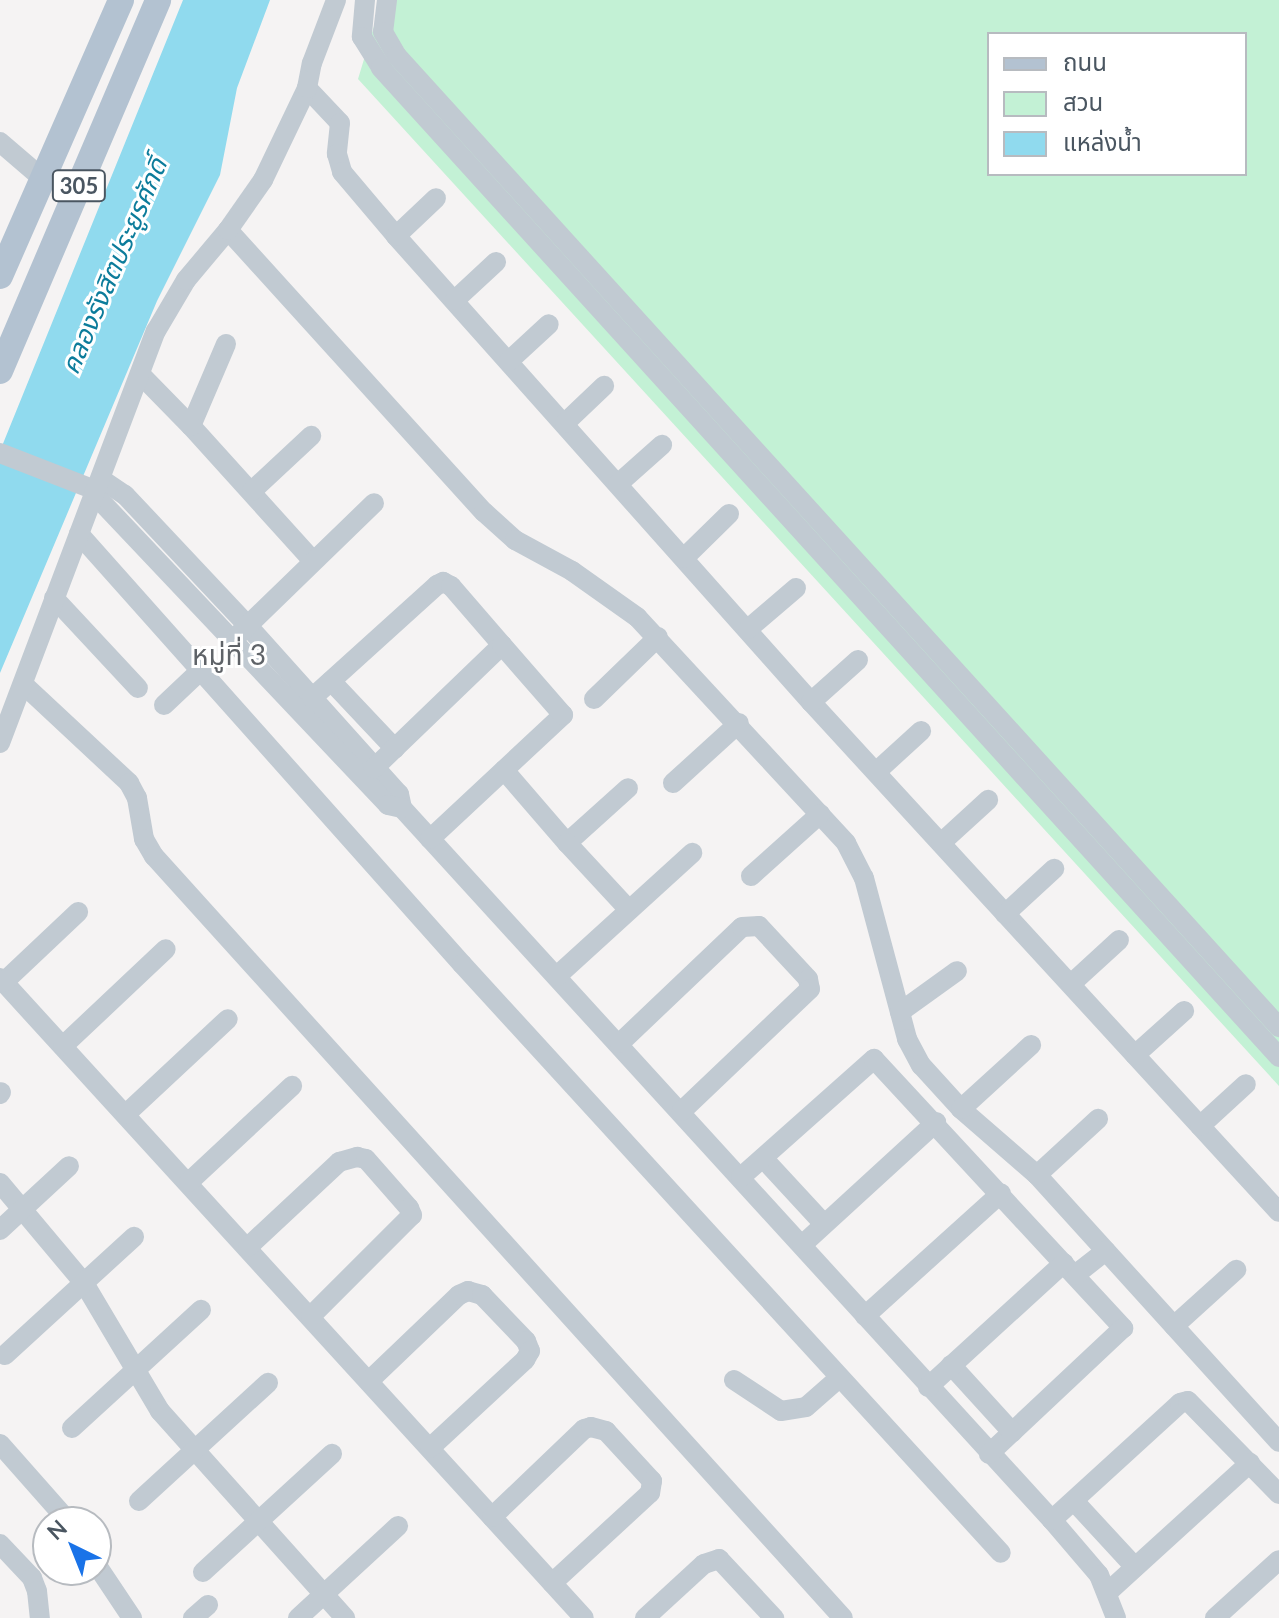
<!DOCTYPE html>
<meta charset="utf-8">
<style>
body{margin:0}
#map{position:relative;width:1279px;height:1618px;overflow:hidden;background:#f5f3f3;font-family:Lato,"Noto Sans Thai",sans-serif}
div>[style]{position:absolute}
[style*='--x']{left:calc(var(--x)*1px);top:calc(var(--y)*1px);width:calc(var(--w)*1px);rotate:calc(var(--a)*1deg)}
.green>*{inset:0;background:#c3f1d5}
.water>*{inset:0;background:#90daee}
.minor>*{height:20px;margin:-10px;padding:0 10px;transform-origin:10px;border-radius:10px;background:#c1cad2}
.major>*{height:26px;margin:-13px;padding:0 13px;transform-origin:13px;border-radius:13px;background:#b3c2d1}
span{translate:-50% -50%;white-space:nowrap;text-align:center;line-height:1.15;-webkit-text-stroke:6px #fff;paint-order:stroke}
.shield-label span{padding:2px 6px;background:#fff;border:2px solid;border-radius:6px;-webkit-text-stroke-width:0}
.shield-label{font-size:22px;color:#4a5661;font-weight:700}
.water-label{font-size:26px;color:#0c7c9b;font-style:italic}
.quarter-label{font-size:28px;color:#5f6368}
.legend{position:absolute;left:987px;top:32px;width:260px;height:144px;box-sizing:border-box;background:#fff;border:2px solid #b7bbc0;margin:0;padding:10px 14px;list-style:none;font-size:24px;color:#4a5661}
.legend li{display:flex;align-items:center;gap:16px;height:40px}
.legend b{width:40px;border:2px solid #b7bbc0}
.north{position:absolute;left:32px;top:1506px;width:80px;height:80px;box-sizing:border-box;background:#fff;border:2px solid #b7bbc0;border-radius:50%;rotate:317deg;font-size:22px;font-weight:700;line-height:32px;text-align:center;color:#4a5661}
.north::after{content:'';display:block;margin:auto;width:28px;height:36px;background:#1a73e8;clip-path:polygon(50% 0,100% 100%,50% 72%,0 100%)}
</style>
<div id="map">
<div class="green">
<i style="clip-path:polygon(evenodd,382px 0,1279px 0,1279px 1086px,358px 79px,382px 0,989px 34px,1245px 34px,1245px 174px,989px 174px,989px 34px)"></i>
</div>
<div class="water">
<i style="clip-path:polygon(183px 0,270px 0,237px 88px,220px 175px,157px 301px,0 673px,0 451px)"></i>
</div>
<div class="minor">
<i style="--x:365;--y:0;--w:37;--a:95"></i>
<i style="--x:362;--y:37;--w:36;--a:58"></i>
<i style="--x:381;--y:68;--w:1336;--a:47.76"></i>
<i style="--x:387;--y:0;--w:32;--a:97"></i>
<i style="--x:383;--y:32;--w:28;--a:60"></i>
<i style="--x:397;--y:56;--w:1312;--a:47.75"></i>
<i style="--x:307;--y:88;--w:48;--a:46.7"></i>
<i style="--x:340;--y:123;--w:31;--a:96"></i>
<i style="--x:337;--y:154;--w:19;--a:74"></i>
<i style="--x:342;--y:172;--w:84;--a:49.8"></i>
<i style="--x:396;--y:236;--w:624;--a:48.31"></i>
<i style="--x:811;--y:702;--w:692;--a:47.46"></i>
<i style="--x:0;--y:142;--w:57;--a:40.7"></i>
<i style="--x:228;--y:230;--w:381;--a:47.8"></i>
<i style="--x:484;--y:512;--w:42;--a:42.1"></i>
<i style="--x:515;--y:540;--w:65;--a:28.5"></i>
<i style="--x:572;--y:571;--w:80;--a:35.3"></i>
<i style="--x:637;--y:617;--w:308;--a:47.2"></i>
<i style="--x:846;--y:843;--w:39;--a:63"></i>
<i style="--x:864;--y:878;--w:167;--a:75"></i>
<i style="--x:907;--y:1039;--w:30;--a:62"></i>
<i style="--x:921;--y:1065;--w:59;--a:47.7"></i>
<i style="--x:961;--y:1109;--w:101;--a:41"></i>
<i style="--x:1037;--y:1175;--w:360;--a:47.8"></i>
<i style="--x:396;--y:236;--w:55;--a:-43.5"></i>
<i style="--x:455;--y:300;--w:56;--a:-42.8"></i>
<i style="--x:226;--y:344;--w:89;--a:113.1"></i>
<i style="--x:191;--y:426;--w:182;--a:47.9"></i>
<i style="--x:509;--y:361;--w:54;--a:-42.8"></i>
<i style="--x:140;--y:374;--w:73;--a:45.6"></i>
<i style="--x:565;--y:423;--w:54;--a:-43.5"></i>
<i style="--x:0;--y:453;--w:102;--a:21.3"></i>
<i style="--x:101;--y:479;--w:29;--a:34"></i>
<i style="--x:125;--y:495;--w:180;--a:46.8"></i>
<i style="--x:248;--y:626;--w:226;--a:48.1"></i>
<i style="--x:399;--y:794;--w:14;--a:78"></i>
<i style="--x:402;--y:808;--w:964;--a:47.61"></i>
<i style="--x:1052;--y:1520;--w:72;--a:49.5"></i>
<i style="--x:1099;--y:1575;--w:46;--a:68.4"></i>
<i style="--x:618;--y:484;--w:59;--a:-41.6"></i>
<i style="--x:252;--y:491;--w:81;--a:-43"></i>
<i style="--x:94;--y:494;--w:428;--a:46.6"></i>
<i style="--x:388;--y:805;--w:14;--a:12"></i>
<i style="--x:79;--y:534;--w:576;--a:48.31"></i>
<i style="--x:462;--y:964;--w:798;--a:47.54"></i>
<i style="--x:684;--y:558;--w:63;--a:-44.4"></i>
<i style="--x:54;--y:598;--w:123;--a:47"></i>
<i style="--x:748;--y:629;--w:63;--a:-40.5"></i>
<i style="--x:239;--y:634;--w:188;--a:-44.1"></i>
<i style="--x:331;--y:681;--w:93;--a:46.7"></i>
<i style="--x:23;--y:684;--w:145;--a:43"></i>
<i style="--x:129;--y:783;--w:17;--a:62"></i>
<i style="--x:137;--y:798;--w:42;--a:80.3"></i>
<i style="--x:144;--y:839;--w:20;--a:60"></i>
<i style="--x:154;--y:856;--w:1027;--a:47.88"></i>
<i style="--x:312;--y:698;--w:169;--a:-42.1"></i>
<i style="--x:437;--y:585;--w:7;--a:-27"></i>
<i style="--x:443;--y:582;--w:9;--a:27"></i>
<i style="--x:451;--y:586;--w:78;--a:49.2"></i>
<i style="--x:502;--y:645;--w:178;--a:136.1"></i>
<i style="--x:594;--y:699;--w:89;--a:-44.1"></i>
<i style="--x:811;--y:702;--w:63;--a:-41.8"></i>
<i style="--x:164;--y:705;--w:51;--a:-43.4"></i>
<i style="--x:0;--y:743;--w:441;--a:-69.3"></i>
<i style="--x:156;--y:331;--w:59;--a:-59.5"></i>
<i style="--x:186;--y:280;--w:65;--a:-50"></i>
<i style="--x:228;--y:230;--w:61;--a:-55"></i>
<i style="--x:263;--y:180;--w:102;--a:-64.4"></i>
<i style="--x:307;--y:88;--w:25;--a:-79"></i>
<i style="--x:312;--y:63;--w:67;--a:-69.1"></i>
<i style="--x:504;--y:770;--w:96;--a:49.2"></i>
<i style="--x:567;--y:843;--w:82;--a:-42"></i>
<i style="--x:876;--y:772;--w:61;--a:-42.3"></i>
<i style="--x:673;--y:783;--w:89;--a:-42.3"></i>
<i style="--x:430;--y:839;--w:182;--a:-43"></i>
<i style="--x:563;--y:715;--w:93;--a:-131.1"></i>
<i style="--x:567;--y:843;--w:91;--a:47.2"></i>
<i style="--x:941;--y:843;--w:64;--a:-42.5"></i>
<i style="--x:751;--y:876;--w:93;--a:-41.9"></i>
<i style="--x:1005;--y:914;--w:67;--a:-42.6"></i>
<i style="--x:557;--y:976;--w:183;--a:-42.3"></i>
<i style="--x:0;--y:978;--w:866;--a:47.62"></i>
<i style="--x:4;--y:982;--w:102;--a:-43.4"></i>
<i style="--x:1071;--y:984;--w:65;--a:-42.5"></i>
<i style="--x:900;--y:1012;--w:70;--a:-35.7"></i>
<i style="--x:620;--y:1043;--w:168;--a:-43.6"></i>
<i style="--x:742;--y:927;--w:17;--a:-3"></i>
<i style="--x:759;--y:926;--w:72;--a:47.2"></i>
<i style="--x:808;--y:979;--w:10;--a:79"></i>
<i style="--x:810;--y:989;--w:177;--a:136.4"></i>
<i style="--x:63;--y:1046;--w:141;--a:-43.3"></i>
<i style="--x:1135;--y:1055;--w:66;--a:-41.9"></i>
<i style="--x:0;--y:1094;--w:2;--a:-63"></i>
<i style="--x:961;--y:1109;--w:95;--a:-42.4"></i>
<i style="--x:126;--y:1114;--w:139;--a:-43"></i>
<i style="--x:1200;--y:1126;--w:62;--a:-42.4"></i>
<i style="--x:763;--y:1158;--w:90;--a:47.3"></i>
<i style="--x:1037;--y:1175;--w:83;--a:-42.6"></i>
<i style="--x:741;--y:1177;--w:178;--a:-41.6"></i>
<i style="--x:874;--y:1059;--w:367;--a:47.2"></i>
<i style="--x:1123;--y:1328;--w:184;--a:136.8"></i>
<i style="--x:189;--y:1182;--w:141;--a:-43"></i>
<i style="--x:0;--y:1183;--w:131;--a:50"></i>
<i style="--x:84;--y:1283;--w:149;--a:59.3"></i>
<i style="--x:160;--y:1411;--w:278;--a:48.2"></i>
<i style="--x:0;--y:1230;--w:94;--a:-42.8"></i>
<i style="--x:802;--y:1245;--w:182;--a:-42.5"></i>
<i style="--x:248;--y:1247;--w:125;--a:-43"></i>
<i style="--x:339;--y:1162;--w:19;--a:-16"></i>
<i style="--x:357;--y:1157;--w:9;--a:13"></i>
<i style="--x:366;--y:1159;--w:65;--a:48.7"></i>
<i style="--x:409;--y:1208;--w:8;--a:67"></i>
<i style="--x:412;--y:1215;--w:143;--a:135"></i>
<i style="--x:1075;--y:1275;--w:39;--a:-38"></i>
<i style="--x:865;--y:1316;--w:183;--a:-42.1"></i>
<i style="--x:1174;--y:1326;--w:84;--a:-42.1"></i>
<i style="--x:5;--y:1355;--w:175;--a:-42.5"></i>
<i style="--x:951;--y:1365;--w:91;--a:47.7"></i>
<i style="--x:734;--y:1380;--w:56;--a:33.4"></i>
<i style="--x:781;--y:1411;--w:25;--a:-9"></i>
<i style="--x:806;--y:1407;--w:44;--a:-41.3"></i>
<i style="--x:369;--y:1381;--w:124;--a:-43.7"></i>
<i style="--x:459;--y:1295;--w:10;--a:-24"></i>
<i style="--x:468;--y:1291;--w:15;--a:16"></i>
<i style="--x:482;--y:1295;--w:64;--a:46.3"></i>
<i style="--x:526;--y:1341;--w:11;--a:68"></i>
<i style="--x:530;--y:1351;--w:10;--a:119"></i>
<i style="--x:525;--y:1360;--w:129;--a:137.2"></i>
<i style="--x:928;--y:1387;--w:184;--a:-42.4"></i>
<i style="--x:72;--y:1428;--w:175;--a:-42.5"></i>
<i style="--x:0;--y:1444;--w:104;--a:48.5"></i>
<i style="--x:139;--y:1501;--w:175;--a:-42.5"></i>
<i style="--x:1074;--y:1501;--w:90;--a:47.3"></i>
<i style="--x:492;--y:1517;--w:127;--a:-43.7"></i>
<i style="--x:584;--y:1429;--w:7;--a:-16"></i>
<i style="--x:591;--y:1427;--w:16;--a:15"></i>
<i style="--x:606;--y:1431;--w:68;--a:47.4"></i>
<i style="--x:652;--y:1481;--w:12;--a:99"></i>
<i style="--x:650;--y:1493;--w:133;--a:137.4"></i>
<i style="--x:1052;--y:1520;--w:173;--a:-42.4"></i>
<i style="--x:1180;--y:1403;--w:8;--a:-14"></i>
<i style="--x:1188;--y:1401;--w:130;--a:45.6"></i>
<i style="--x:0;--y:1544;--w:47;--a:46.7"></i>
<i style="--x:32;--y:1578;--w:14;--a:69"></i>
<i style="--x:37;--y:1591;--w:27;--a:84"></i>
<i style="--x:96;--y:1564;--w:65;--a:56.3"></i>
<i style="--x:203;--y:1572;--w:175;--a:-42.5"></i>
<i style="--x:1108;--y:1592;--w:192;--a:-42.3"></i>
<i style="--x:193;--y:1618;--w:20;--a:-41"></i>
<i style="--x:298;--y:1618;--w:136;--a:-42.6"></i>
<i style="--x:645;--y:1618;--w:80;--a:-42.5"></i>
<i style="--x:704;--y:1564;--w:16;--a:-18"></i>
<i style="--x:719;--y:1559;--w:81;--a:47"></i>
<i style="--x:1215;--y:1618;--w:86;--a:-42.2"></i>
</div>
<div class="major">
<i style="--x:0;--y:276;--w:301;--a:-66.3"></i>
<i style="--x:0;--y:371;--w:403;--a:-66.9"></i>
</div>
<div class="shield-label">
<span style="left:79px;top:186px">305</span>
</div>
<div class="water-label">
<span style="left:114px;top:266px;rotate:-67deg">คลองรังสิตประยูรศักดิ์</span>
</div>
<div class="quarter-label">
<span style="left:229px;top:654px">หมู่ที่ 3</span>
</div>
<ul class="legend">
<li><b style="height:10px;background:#b3c2d1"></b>ถนน</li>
<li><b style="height:22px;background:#c3f1d5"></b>สวน</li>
<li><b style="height:22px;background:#90daee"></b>แหล่งน้ำ</li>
</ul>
<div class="north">N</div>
</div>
